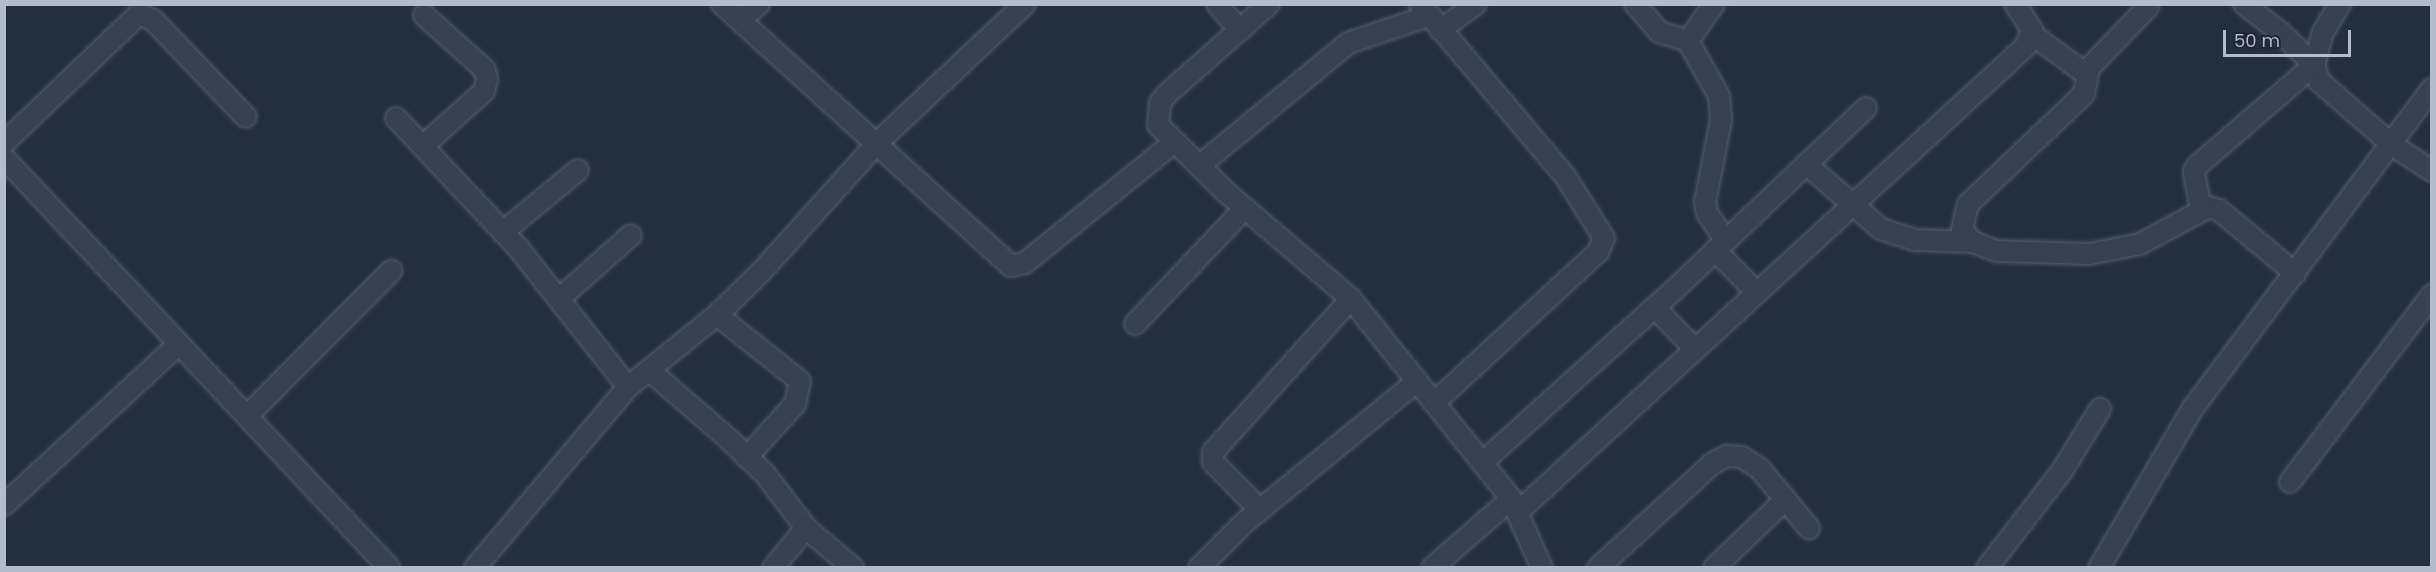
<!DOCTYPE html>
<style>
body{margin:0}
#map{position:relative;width:2436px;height:572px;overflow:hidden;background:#242f3e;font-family:Poppins,sans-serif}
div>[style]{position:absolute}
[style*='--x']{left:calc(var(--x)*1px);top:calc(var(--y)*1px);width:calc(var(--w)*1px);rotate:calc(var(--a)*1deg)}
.roads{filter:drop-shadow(0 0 2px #565f6c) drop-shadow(0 0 2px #565f6c)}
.minor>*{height:20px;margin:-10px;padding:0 10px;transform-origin:10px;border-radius:10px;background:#38414e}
span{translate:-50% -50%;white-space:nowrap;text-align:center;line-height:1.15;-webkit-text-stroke:4.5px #1d2633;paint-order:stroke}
.frame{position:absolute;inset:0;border:6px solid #b4bcc9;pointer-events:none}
.scale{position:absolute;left:2223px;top:30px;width:128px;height:27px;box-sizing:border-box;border:3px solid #b4bcc9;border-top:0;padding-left:8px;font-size:18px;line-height:21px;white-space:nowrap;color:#b4bcc9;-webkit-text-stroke:4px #1d2633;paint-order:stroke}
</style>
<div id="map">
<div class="roads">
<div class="minor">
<i style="--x:722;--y:4;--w:390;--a:42.2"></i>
<i style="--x:1011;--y:266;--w:14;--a:-12"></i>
<i style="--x:1025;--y:263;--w:191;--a:-39"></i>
<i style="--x:1217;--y:4;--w:35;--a:49"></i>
<i style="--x:1269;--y:4;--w:136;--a:138.6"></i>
<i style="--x:1167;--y:94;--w:11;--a:128"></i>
<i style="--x:1160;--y:103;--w:22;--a:95"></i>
<i style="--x:1158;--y:125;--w:97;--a:44.6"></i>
<i style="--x:1227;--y:193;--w:163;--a:40.5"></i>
<i style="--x:1351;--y:299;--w:256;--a:51.3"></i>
<i style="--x:1511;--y:499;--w:76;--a:65.8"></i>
<i style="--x:1420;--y:4;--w:225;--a:49.9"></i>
<i style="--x:1565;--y:176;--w:73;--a:57.8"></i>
<i style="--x:1604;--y:238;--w:15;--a:113"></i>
<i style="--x:1598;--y:252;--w:222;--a:137.4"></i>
<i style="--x:1635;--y:4;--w:37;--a:49"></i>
<i style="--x:1659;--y:32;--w:30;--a:17"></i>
<i style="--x:1714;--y:4;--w:45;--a:125.1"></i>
<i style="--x:1688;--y:41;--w:63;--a:60.6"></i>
<i style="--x:1719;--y:96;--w:24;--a:85"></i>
<i style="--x:1721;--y:120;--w:84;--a:101"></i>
<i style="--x:1705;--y:202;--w:11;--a:80"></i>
<i style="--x:1707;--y:213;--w:32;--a:56"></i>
<i style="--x:2340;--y:4;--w:33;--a:121"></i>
<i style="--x:2323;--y:32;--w:34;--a:105"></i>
<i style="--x:2314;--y:65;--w:17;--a:73"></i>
<i style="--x:2319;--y:81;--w:97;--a:41.2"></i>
<i style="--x:2392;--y:145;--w:48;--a:33"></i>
<i style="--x:2148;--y:7;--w:85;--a:134"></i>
<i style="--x:2089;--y:68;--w:26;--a:101"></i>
<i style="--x:2084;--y:94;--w:160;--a:136.5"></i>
<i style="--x:1968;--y:204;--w:27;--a:103"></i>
<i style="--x:1962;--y:230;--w:16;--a:47"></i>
<i style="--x:1973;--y:242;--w:26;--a:21"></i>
<i style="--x:1997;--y:251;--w:92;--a:1.9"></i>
<i style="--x:2089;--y:254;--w:52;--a:-11.1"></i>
<i style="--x:2140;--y:244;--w:78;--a:-28.2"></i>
<i style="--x:2209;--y:207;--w:10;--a:17"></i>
<i style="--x:2219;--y:210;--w:99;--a:39.7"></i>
<i style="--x:740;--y:20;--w:25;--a:-40"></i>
<i style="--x:1440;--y:30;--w:44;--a:-35.8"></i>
<i style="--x:2033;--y:35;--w:67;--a:36.5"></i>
<i style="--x:396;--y:118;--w:180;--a:46.8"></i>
<i style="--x:519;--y:249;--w:176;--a:51.7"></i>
<i style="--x:4;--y:143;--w:187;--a:-43.7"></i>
<i style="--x:139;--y:14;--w:15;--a:23"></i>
<i style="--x:153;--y:20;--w:134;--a:46.2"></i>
<i style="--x:423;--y:146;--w:82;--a:-42"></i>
<i style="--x:484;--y:91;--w:12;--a:-76"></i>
<i style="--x:487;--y:79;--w:9;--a:-103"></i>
<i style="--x:485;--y:70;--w:82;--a:-138"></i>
<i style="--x:4;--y:158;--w:255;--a:46.7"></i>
<i style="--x:1806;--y:164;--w:99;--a:40.9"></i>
<i style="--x:1881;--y:229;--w:35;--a:18"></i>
<i style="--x:1914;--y:240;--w:59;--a:1.9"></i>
<i style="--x:1199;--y:166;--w:193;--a:-39.5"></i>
<i style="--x:1348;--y:43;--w:84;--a:-18.6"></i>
<i style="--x:2201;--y:209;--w:38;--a:-101"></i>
<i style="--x:2194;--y:172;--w:7;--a:-63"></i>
<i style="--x:2197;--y:166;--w:155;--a:-40.8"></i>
<i style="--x:2314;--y:65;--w:46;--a:-135.9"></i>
<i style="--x:2281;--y:33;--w:47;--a:-141.9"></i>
<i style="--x:503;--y:232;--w:97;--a:-39.6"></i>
<i style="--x:1715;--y:250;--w:60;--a:45.7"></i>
<i style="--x:559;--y:299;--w:96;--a:-41.6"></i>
<i style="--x:1655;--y:308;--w:57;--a:45.7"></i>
<i style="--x:717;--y:315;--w:106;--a:38.5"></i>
<i style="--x:800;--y:381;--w:24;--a:102"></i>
<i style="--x:795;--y:404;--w:72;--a:132.2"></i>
<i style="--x:1135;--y:324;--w:160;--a:-46.5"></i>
<i style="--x:649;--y:370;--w:110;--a:40.9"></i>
<i style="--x:732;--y:442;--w:46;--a:44.1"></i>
<i style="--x:765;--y:474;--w:68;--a:52.8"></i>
<i style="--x:806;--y:528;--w:62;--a:40.4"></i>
<i style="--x:249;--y:414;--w:202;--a:-45.2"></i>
<i style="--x:1483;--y:462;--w:256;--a:-42"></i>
<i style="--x:1673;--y:291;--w:266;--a:-43.5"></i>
<i style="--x:2290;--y:482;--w:235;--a:-52.8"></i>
<i style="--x:4;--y:505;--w:238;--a:-42.6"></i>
<i style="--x:179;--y:344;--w:307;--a:46.8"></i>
<i style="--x:1260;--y:510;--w:67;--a:-134.4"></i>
<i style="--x:1213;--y:462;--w:10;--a:-90"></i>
<i style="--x:1213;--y:452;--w:206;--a:-48"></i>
<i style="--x:1518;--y:512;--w:689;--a:-42.53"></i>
<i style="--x:2026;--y:46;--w:17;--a:-69"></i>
<i style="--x:2032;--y:30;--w:31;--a:-123"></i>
<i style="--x:475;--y:568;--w:237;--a:-49.8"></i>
<i style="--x:628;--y:387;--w:114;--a:-39"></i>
<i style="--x:717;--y:315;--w:63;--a:-44.4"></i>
<i style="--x:762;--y:271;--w:173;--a:-48"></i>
<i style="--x:878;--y:142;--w:202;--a:-43.2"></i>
<i style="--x:773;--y:568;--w:52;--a:-50.5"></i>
<i style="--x:1199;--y:568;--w:65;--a:-45"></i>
<i style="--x:1245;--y:522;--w:222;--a:-39.3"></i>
<i style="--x:1432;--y:568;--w:105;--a:-41.1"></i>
<i style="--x:1598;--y:568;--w:156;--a:-42.4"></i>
<i style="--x:1713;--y:463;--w:16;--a:-27"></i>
<i style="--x:1727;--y:456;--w:15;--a:4"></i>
<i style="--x:1742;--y:457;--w:22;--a:34"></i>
<i style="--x:1760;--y:469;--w:77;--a:50.3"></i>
<i style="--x:1714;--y:568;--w:98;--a:-43.8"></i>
<i style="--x:1987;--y:568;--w:123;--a:-52.3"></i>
<i style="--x:2062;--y:471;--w:73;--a:-58.5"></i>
<i style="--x:2099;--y:568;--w:186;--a:-59.6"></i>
<i style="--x:2193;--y:408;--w:399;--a:-53.2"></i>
</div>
</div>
<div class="frame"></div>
<div class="scale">50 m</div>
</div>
